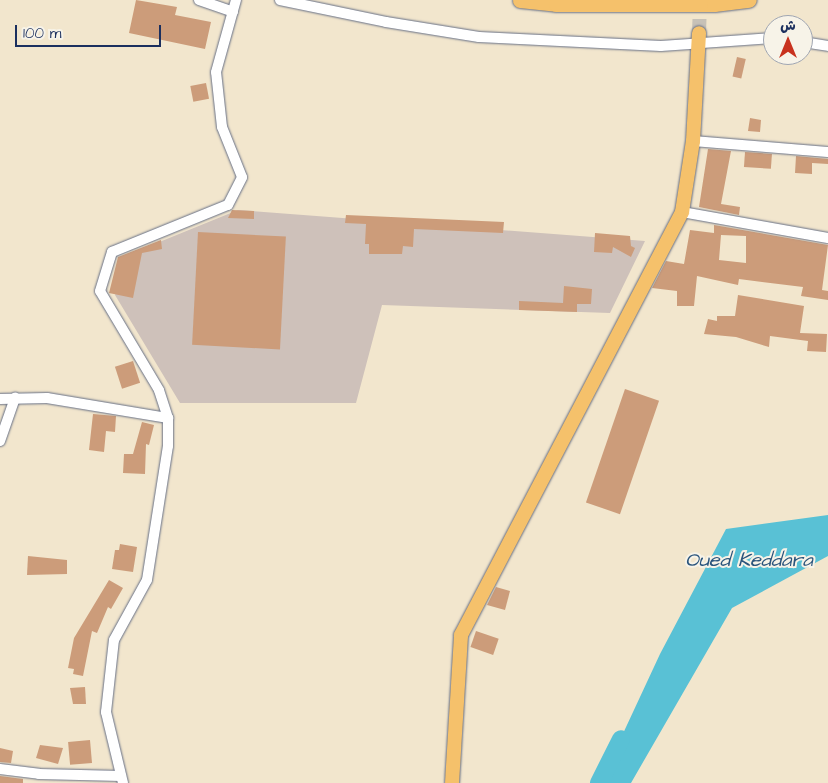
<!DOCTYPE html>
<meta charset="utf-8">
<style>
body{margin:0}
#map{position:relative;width:828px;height:783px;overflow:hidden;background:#f2e6cd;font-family:"Architects Daughter","Playpen Sans Arabic",sans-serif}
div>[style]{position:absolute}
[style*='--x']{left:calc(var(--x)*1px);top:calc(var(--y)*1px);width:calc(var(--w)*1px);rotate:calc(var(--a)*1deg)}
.industrial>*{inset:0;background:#cec1ba}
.water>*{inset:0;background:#59c1d5}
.river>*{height:18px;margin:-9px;padding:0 9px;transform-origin:9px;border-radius:9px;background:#59c1d5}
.building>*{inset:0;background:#cc9c7a;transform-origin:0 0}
.major-tunnel>*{height:14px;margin-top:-7px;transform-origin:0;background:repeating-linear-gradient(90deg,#c7c1b7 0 14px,transparent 0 21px)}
.roads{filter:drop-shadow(0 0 1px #666f85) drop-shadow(0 0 1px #666f85)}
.minor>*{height:10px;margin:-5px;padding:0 5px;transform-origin:5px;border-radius:5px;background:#fff}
.major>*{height:14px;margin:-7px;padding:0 7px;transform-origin:7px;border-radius:7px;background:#f5c16b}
.highway>*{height:15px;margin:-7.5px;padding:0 7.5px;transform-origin:7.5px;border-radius:7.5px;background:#f5c16b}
span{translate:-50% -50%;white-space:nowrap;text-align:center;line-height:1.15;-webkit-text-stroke:4px #f7f3e8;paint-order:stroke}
.water-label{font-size:20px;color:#2a547c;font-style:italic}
.north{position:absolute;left:763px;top:15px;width:50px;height:50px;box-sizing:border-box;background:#f7f3e8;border:1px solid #9fa5b1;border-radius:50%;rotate:0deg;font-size:14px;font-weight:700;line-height:20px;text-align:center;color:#1b2f5e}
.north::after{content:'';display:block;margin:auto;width:18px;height:22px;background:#c8321e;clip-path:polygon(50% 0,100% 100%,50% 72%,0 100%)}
.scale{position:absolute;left:15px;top:25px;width:146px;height:22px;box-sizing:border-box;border:2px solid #1b2f5e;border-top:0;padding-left:6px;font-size:15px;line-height:18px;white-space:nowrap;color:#1b2f5e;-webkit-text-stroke:4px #f7f3e8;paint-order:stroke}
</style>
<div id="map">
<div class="industrial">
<i style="clip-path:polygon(238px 210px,645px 241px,610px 313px,382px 305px,356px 403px,180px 403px,115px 295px,125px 256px)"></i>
</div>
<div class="water">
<i style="clip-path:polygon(828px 515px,828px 556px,732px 608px,631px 783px,600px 783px,660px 654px,726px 529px)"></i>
</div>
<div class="river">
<i style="--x:599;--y:783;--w:49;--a:-63.4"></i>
</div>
<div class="building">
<i style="clip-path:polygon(136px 0,177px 7px,175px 15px,211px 22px,205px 49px,129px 33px)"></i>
<i style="left:737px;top:57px;width:9px;height:20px;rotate:13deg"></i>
<i style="left:206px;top:83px;width:16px;height:16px;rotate:79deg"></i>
<i style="clip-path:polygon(750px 118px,761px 120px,760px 132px,748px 131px)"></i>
<i style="clip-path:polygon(708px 149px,731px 151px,721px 204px,740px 207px,739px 215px,699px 207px)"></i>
<i style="left:745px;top:152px;width:27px;height:15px;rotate:4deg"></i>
<i style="clip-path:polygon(796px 156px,828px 159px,828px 164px,812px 163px,812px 174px,795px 173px)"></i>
<i style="clip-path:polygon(232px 210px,254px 211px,254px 219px,228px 218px)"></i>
<i style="clip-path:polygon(346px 215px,504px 222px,503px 233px,414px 229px,413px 247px,403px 246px,402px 254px,369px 254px,369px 244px,365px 244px,366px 224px,345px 223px)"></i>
<i style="clip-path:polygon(evenodd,714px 225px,828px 245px,822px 290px,828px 291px,828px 300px,801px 296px,803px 287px,739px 279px,738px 285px,697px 276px,694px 306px,677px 306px,677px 291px,652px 288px,666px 261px,684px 264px,690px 230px,714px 233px,714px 225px,721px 235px,746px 236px,746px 263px,719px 260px,721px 235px)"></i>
<i style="left:198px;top:232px;width:88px;height:113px;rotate:3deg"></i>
<i style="clip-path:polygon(595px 233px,630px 236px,631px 246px,635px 248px,631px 257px,613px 247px,612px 253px,594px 252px)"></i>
<i style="clip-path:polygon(161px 240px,162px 249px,142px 253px,133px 298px,109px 293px,118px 257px)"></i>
<i style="clip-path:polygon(564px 286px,592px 289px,591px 304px,577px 304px,577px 312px,519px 310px,519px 301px,563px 303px)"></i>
<i style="clip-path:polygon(738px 295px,804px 306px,800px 333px,827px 334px,826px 352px,807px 351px,808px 341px,770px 336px,769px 347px,736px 337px,704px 334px,708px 319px,717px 321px,717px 316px,735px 316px)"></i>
<i style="left:133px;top:361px;width:23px;height:19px;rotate:72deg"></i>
<i style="left:625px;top:389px;width:36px;height:120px;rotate:19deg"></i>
<i style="clip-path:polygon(93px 414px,116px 416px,115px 432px,106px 431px,104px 452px,89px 450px)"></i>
<i style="clip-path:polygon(142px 422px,154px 425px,149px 445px,146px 444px,145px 474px,123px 473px,124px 454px,133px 454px)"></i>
<i style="clip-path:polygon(120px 544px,137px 547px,133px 572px,112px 569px,115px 550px,119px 550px)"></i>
<i style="clip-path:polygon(28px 556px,67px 560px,67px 574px,27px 575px)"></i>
<i style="clip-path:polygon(109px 580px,123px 588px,111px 609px,108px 607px,97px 633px,92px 631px,83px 676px,73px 674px,74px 669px,68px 668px,74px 638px)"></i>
<i style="clip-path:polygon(496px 587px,510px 591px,505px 610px,487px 605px)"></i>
<i style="left:476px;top:631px;width:24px;height:17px;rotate:19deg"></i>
<i style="clip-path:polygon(85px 687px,86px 704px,73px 704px,70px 688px)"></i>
<i style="left:90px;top:740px;width:23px;height:22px;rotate:85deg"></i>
<i style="clip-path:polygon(40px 745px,63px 748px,58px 764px,36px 758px)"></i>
<i style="clip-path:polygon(0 748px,13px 751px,11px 763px,0 762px)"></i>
<i style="clip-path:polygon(0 776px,23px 779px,23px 783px,0 783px)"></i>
</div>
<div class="major-tunnel">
<i style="--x:699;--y:33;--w:33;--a:-88"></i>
</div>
<div class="roads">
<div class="minor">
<i style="--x:199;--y:0;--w:36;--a:19"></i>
<i style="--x:280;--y:0;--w:108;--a:11.7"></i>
<i style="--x:386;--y:22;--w:94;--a:9.2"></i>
<i style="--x:479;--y:37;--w:182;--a:2.8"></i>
<i style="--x:661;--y:46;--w:112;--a:-4.1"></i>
<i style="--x:803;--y:42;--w:25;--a:9"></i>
<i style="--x:693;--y:141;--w:135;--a:4.7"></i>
<i style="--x:682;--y:212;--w:148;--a:10.1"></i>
<i style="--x:0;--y:399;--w:47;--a:-1.2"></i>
<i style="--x:47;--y:398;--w:123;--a:9.4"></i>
<i style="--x:0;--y:441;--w:46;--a:-70.8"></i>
<i style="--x:0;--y:769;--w:39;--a:7"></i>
<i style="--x:39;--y:774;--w:82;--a:1.4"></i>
<i style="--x:123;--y:783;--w:73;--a:-103.5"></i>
<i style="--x:106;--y:712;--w:72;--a:-83.7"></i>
<i style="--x:114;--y:640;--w:68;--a:-61.2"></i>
<i style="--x:147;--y:580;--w:136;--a:-81.1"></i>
<i style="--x:168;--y:446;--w:28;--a:-90"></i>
<i style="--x:168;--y:418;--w:29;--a:-108"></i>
<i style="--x:159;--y:390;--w:115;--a:-120.8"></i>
<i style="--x:100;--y:291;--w:41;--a:-72.9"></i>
<i style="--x:112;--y:252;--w:125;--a:-22.1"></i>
<i style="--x:228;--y:205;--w:31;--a:-63"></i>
<i style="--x:242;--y:177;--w:54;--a:-111.8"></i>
<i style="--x:222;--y:127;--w:55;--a:-96.2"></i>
<i style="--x:216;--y:72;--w:75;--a:-74.5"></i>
</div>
<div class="major">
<i style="--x:452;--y:783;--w:148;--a:-86.5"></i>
<i style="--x:461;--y:635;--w:477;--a:-62.4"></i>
<i style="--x:682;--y:212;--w:72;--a:-81.2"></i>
<i style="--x:693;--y:141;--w:108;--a:-86.8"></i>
</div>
<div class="highway">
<i style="--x:520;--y:0;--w:36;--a:6"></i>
<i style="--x:556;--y:4;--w:158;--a:0"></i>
<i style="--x:714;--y:4;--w:35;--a:-7"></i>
</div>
</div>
<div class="water-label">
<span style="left:749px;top:560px">Oued Keddara</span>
</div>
<div class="north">ش</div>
<div class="scale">100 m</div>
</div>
